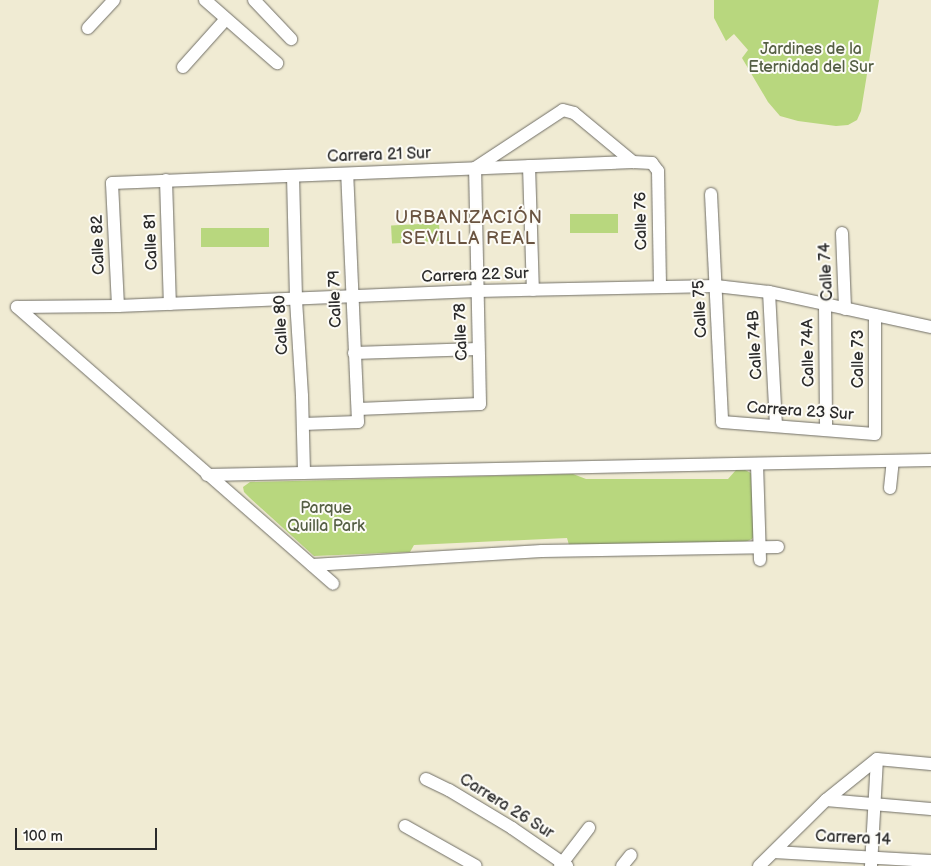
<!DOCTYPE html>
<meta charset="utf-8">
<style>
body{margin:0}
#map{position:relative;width:931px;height:866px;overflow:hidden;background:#f0ebd3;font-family:"Balsamiq Sans",sans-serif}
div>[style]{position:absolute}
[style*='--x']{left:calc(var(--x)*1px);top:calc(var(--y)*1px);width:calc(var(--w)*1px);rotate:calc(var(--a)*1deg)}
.green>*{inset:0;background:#b8d77e;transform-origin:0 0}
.roads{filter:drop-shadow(0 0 1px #706e66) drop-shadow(0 0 1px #706e66)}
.minor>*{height:12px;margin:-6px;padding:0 6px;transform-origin:6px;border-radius:6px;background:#fff}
span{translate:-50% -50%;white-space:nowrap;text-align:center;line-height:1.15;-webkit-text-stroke:4px #fdfcf7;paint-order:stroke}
.park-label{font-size:16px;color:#555f44}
.street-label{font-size:16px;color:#2b2b2b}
.neighbourhood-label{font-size:18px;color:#6a5441;letter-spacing:1px}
.scale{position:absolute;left:15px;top:828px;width:142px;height:22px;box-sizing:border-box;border:2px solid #2b2b2b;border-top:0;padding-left:6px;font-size:15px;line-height:18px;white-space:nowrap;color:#2b2b2b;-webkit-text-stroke:4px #fdfcf7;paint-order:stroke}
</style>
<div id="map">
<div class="green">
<i style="clip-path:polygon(714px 0,879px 0,861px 111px,857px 120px,848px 125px,836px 126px,798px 121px,780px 116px,768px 102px,742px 58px,748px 50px,734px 34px,726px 41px,714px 18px)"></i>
<i style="left:618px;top:214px;width:19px;height:48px;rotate:90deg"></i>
<i style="left:439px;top:223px;width:18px;height:48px;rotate:87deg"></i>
<i style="left:269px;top:228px;width:19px;height:68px;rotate:90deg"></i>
<i style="clip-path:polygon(736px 470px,745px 470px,751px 473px,754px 536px,752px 539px,745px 542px,569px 545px,567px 538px,414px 545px,410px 552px,314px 556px,250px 498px,244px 492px,243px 487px,250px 482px,573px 474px,586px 479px,728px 479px)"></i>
</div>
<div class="roads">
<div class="minor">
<i style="--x:205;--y:0;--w:96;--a:41.2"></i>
<i style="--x:254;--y:0;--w:54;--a:46.5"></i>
<i style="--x:88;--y:28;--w:38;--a:-47"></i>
<i style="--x:183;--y:67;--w:64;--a:-48.1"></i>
<i style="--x:529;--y:166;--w:124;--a:88.2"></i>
<i style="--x:293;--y:176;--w:124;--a:88.6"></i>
<i style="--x:296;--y:300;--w:96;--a:86.4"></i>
<i style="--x:302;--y:396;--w:77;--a:88.5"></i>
<i style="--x:166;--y:180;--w:124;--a:88.2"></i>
<i style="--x:711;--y:194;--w:228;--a:87.2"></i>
<i style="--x:722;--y:422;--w:153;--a:4.5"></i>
<i style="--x:875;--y:434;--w:119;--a:-90"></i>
<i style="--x:842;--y:233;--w:76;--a:87.7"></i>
<i style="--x:769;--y:292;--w:134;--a:87"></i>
<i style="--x:825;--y:305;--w:124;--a:89.5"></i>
<i style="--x:118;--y:306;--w:123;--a:-92.8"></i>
<i style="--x:112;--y:183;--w:521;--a:-2.31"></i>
<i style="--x:633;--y:162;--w:19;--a:3"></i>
<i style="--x:652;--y:163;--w:10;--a:53"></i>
<i style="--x:658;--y:171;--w:116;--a:89"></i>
<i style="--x:17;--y:307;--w:101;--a:-0.6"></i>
<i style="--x:118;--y:306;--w:359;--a:-2.4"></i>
<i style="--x:477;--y:291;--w:239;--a:-1.2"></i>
<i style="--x:716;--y:286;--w:53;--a:6.5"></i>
<i style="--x:769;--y:292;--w:166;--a:12.2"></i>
<i style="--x:17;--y:307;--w:420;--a:41.2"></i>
<i style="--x:354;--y:353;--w:124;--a:-1.8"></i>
<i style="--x:358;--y:409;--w:122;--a:-2.3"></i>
<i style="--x:480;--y:404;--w:236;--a:-91.2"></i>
<i style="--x:475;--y:168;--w:105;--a:-33.4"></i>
<i style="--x:563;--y:110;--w:11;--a:15"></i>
<i style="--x:574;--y:113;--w:77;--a:39.7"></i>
<i style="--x:303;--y:424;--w:55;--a:-2.1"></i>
<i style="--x:358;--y:422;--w:248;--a:-92.5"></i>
<i style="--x:757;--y:464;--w:96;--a:88.2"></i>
<i style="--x:207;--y:475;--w:724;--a:-1.19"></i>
<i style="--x:890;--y:488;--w:27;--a:-84"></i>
<i style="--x:312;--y:565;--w:230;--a:-3.5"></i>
<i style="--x:542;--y:551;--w:236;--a:-1"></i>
<i style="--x:877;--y:759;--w:54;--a:5.3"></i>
<i style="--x:426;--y:779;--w:25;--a:26"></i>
<i style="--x:449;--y:790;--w:74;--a:31.1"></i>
<i style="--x:512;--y:828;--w:67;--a:34.6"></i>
<i style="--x:826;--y:800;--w:105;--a:4.9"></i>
<i style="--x:405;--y:826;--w:81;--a:29.4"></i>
<i style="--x:774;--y:852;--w:157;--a:3.3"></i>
<i style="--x:560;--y:866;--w:48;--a:-52.7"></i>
<i style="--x:622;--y:866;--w:14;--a:-51"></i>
<i style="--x:759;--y:866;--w:94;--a:-44.6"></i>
<i style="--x:826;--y:800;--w:65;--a:-38.8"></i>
<i style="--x:871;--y:866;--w:107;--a:-86.8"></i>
</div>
</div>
<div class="park-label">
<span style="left:811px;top:59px">Jardines de la<br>Eternidad del Sur</span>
<span style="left:326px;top:518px">Parque<br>Quilla Park</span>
</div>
<div class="street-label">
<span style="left:379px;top:156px;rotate:-2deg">Carrera 21 Sur</span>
<span style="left:642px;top:221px;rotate:-91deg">Calle 76</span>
<span style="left:152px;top:242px;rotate:-92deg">Calle 81</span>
<span style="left:99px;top:245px;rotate:-92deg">Calle 82</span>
<span style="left:827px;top:272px;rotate:-93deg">Calle 74</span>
<span style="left:475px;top:276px;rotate:-2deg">Carrera 22 Sur</span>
<span style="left:336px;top:299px;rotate:-92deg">Calle 79</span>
<span style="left:701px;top:309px;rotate:-93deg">Calle 75</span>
<span style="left:282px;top:325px;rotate:-93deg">Calle 80</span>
<span style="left:462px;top:332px;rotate:-92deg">Calle 78</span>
<span style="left:756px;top:345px;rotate:-93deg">Calle 74B</span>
<span style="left:809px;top:353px;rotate:-91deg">Calle 74A</span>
<span style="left:859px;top:359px;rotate:-90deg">Calle 73</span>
<span style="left:800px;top:412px;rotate:4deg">Carrera 23 Sur</span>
<span style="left:506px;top:807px;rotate:32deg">Carrera 26 Sur</span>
<span style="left:853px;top:839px;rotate:3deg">Carrera 14</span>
</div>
<div class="neighbourhood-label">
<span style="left:469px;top:229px">URBANIZACIÓN<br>SEVILLA REAL</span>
</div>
<div class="scale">100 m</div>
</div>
